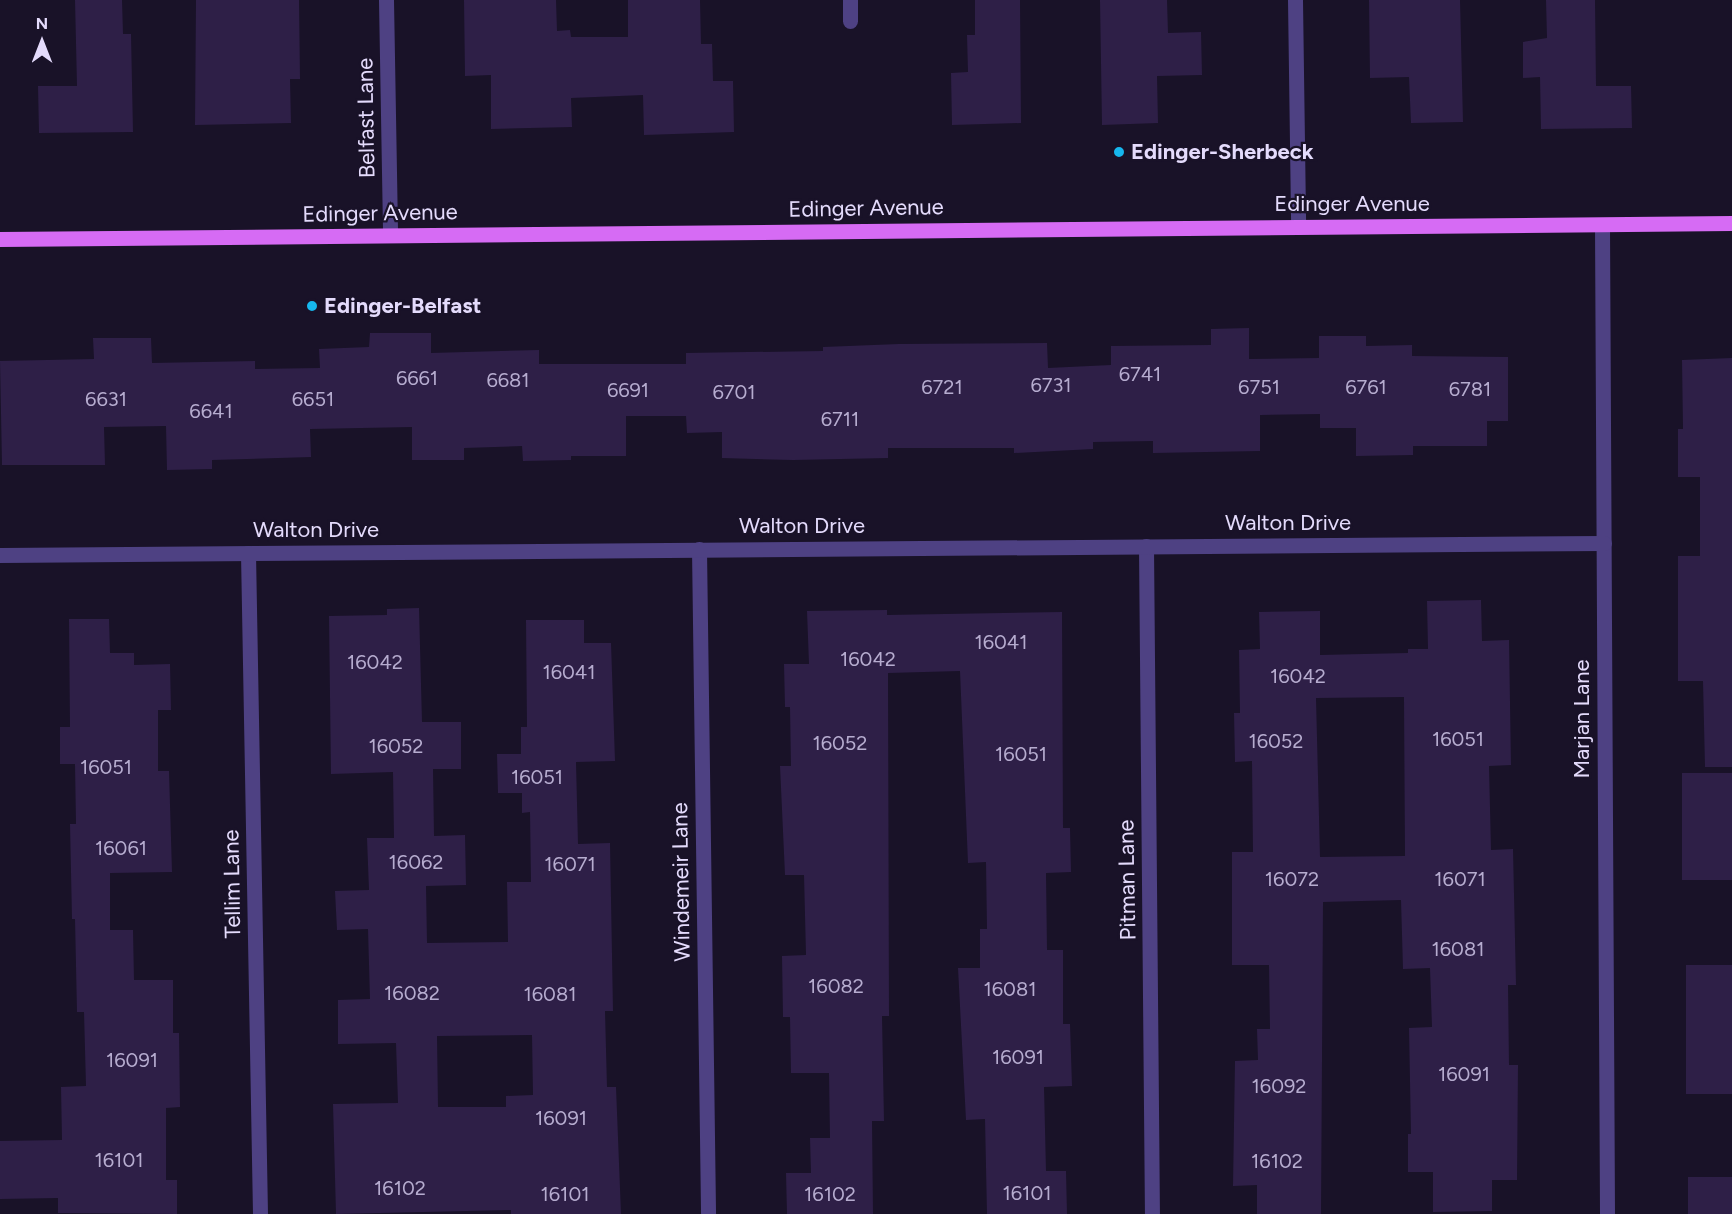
<!DOCTYPE html>
<style>
body{margin:0}
#map{position:relative;width:1732px;height:1214px;overflow:hidden;background:#191228;font-family:Figtree,sans-serif}
div>[style]{position:absolute}
[style*='--x']{left:calc(var(--x)*1px);top:calc(var(--y)*1px);width:calc(var(--w)*1px);rotate:calc(var(--a)*1deg)}
.building>*{inset:0;background:#2e1f47;transform-origin:0 0}
.minor>*{height:15px;margin:-7.5px;padding:0 7.5px;transform-origin:7.5px;border-radius:7.5px;background:#4e4183}
.primary>*{height:15px;margin:-7.5px;padding:0 7.5px;transform-origin:7.5px;border-radius:7.5px;background:#d66bf4}
.dots>*{width:16px;height:16px;translate:-50% -50%;box-sizing:border-box;border:3px solid #191228;border-radius:50%}
span{translate:-50% -50%;white-space:nowrap;text-align:center;line-height:1.15;-webkit-text-stroke:4.5px #191228;paint-order:stroke}
.number-label{font-size:20px;color:#b6accf}
.number-label span{-webkit-text-stroke-width:0}
.street-label{font-size:22px;color:#e4dbfc}
.poi-label{font-size:22px;color:#e4dbfc;font-weight:700}
.left{translate:0 -50%;text-align:left}
.north{position:absolute;left:12px;top:12px;width:60px;height:60px;-webkit-text-stroke:4px #191228;paint-order:stroke;rotate:0deg;font-size:16px;font-weight:700;line-height:24px;text-align:center;color:#e4dbfc}
.north::after{content:'';display:block;margin:auto;width:21px;height:27px;background:#e4dbfc;clip-path:polygon(50% 0,100% 100%,50% 72%,0 100%)}
</style>
<div id="map">
<div class="building">
<i style="clip-path:polygon(75px 0,122px 0,123px 34px,131px 34px,133px 132px,39px 133px,38px 86px,77px 86px)"></i>
<i style="clip-path:polygon(196px 0,299px 0,300px 79px,290px 79px,291px 123px,195px 125px)"></i>
<i style="clip-path:polygon(464px 0,556px 0,557px 31px,570px 30px,571px 37px,628px 37px,628px 0,700px 0,701px 44px,712px 44px,713px 81px,733px 81px,734px 132px,644px 135px,643px 95px,571px 98px,572px 127px,491px 129px,491px 75px,465px 76px)"></i>
<i style="clip-path:polygon(975px 0,1020px 0,1021px 123px,952px 125px,951px 73px,968px 72px,967px 35px,975px 35px)"></i>
<i style="clip-path:polygon(1100px 0,1167px 0,1168px 33px,1201px 32px,1202px 75px,1157px 76px,1158px 123px,1102px 125px)"></i>
<i style="clip-path:polygon(1369px 0,1460px 0,1463px 122px,1411px 123px,1409px 77px,1370px 78px)"></i>
<i style="clip-path:polygon(1546px 0,1595px 0,1596px 86px,1631px 86px,1632px 128px,1541px 129px,1540px 77px,1523px 78px,1523px 42px,1547px 38px)"></i>
<i style="clip-path:polygon(1249px 328px,1249px 359px,1319px 358px,1319px 336px,1366px 336px,1366px 346px,1412px 345px,1412px 356px,1508px 357px,1508px 421px,1487px 421px,1487px 446px,1413px 446px,1413px 455px,1356px 456px,1356px 428px,1320px 428px,1320px 414px,1260px 415px,1260px 451px,1153px 453px,1153px 441px,1093px 442px,1093px 449px,1014px 453px,1014px 448px,888px 448px,888px 458px,793px 460px,722px 458px,722px 432px,687px 433px,686px 416px,626px 416px,626px 456px,571px 456px,571px 460px,523px 461px,522px 446px,464px 448px,464px 460px,412px 460px,412px 427px,310px 429px,311px 457px,212px 460px,212px 469px,167px 470px,166px 426px,104px 427px,105px 465px,2px 465px,0 361px,94px 359px,93px 338px,151px 338px,152px 363px,255px 361px,255px 369px,320px 368px,319px 349px,369px 347px,370px 333px,431px 333px,431px 353px,539px 350px,539px 364px,686px 364px,686px 353px,823px 351px,823px 347px,899px 344px,1047px 343px,1048px 368px,1111px 365px,1111px 346px,1211px 345px,1211px 329px)"></i>
<i style="clip-path:polygon(1732px 358px,1732px 767px,1705px 767px,1703px 681px,1678px 681px,1678px 556px,1700px 556px,1700px 477px,1678px 477px,1678px 429px,1683px 429px,1682px 360px)"></i>
<i style="clip-path:polygon(evenodd,1481px 600px,1482px 641px,1509px 640px,1511px 765px,1489px 766px,1491px 850px,1513px 849px,1516px 985px,1508px 985px,1509px 1065px,1518px 1065px,1517px 1180px,1492px 1180px,1492px 1211px,1433px 1212px,1433px 1172px,1408px 1172px,1408px 1134px,1411px 1134px,1409px 1028px,1432px 1027px,1430px 968px,1403px 969px,1401px 900px,1323px 902px,1321px 1214px,1257px 1214px,1257px 1185px,1233px 1186px,1235px 1061px,1258px 1060px,1257px 1029px,1270px 1029px,1269px 965px,1232px 965px,1232px 852px,1253px 852px,1252px 761px,1235px 762px,1234px 713px,1240px 713px,1239px 650px,1260px 649px,1259px 612px,1320px 611px,1320px 655px,1408px 653px,1408px 649px,1428px 649px,1427px 601px,1481px 600px,1404px 697px,1405px 856px,1320px 857px,1316px 698px,1404px 697px)"></i>
<i style="clip-path:polygon(evenodd,419px 608px,422px 722px,461px 722px,461px 769px,433px 769px,434px 836px,465px 835px,466px 885px,426px 886px,427px 943px,508px 942px,507px 882px,531px 882px,530px 812px,522px 813px,522px 793px,498px 793px,497px 754px,521px 754px,521px 727px,527px 727px,526px 620px,584px 620px,584px 643px,611px 643px,615px 761px,576px 762px,578px 844px,610px 843px,613px 1011px,605px 1011px,607px 1087px,616px 1087px,621px 1214px,511px 1214px,511px 1210px,336px 1214px,333px 1104px,398px 1103px,396px 1043px,338px 1044px,338px 1000px,370px 999px,368px 929px,337px 930px,335px 891px,369px 890px,367px 838px,394px 838px,393px 772px,331px 774px,329px 616px,387px 615px,387px 609px,419px 608px,532px 1035px,533px 1095px,506px 1096px,506px 1107px,438px 1107px,437px 1036px,532px 1035px)"></i>
<i style="clip-path:polygon(887px 610px,887px 615px,1062px 612px,1063px 828px,1070px 828px,1071px 872px,1046px 873px,1047px 950px,1063px 950px,1063px 1024px,1070px 1024px,1072px 1086px,1044px 1087px,1046px 1171px,1066px 1171px,1067px 1214px,987px 1214px,985px 1119px,966px 1120px,958px 968px,980px 968px,980px 929px,987px 929px,986px 862px,968px 863px,960px 671px,888px 673px,889px 1016px,882px 1016px,884px 1121px,872px 1121px,873px 1214px,787px 1214px,786px 1173px,811px 1173px,810px 1138px,830px 1138px,829px 1073px,791px 1073px,790px 1017px,783px 1017px,782px 956px,806px 955px,804px 875px,785px 875px,780px 766px,791px 766px,790px 707px,785px 707px,784px 664px,809px 664px,807px 611px)"></i>
<i style="clip-path:polygon(69px 619px,109px 619px,110px 653px,134px 653px,134px 665px,170px 664px,171px 710px,158px 710px,158px 771px,169px 771px,172px 872px,110px 873px,110px 930px,133px 930px,134px 980px,173px 980px,173px 1033px,179px 1033px,180px 1107px,166px 1108px,166px 1180px,177px 1180px,177px 1214px,58px 1213px,58px 1198px,0 1199px,0 1141px,62px 1140px,61px 1087px,86px 1086px,84px 1012px,77px 1012px,75px 919px,72px 919px,70px 824px,76px 824px,75px 764px,60px 764px,60px 727px,70px 727px)"></i>
<i style="left:1682px;top:773px;width:50px;height:107px"></i>
<i style="left:1732px;top:965px;width:129px;height:46px;rotate:90deg"></i>
<i style="left:1732px;top:1177px;width:37px;height:44px;rotate:90deg"></i>
</div>
<div class="minor">
<i style="--x:386;--y:0;--w:235;--a:89"></i>
<i style="--x:850;--y:0;--w:21;--a:90"></i>
<i style="--x:1295;--y:0;--w:227;--a:89.2"></i>
<i style="--x:1602;--y:225;--w:989;--a:89.71"></i>
<i style="--x:1146;--y:546;--w:668;--a:89.49"></i>
<i style="--x:699;--y:549;--w:665;--a:89.22"></i>
<i style="--x:248;--y:553;--w:661;--a:88.96"></i>
<i style="--x:0;--y:555;--w:1604;--a:-0.43"></i>
</div>
<div class="primary">
<i style="--x:0;--y:239;--w:1732;--a:-0.53"></i>
</div>
<div class="dots">
<i style="left:1119px;top:152px;background:#16b7ee"></i>
<i style="left:312px;top:306px;background:#16b7ee"></i>
</div>
<div class="number-label">
<span style="left:1140px;top:374px">6741</span>
<span style="left:417px;top:378px">6661</span>
<span style="left:508px;top:380px">6681</span>
<span style="left:1051px;top:385px">6731</span>
<span style="left:942px;top:387px">6721</span>
<span style="left:1259px;top:387px">6751</span>
<span style="left:1366px;top:387px">6761</span>
<span style="left:1470px;top:389px">6781</span>
<span style="left:628px;top:390px">6691</span>
<span style="left:734px;top:392px">6701</span>
<span style="left:106px;top:399px">6631</span>
<span style="left:313px;top:399px">6651</span>
<span style="left:211px;top:411px">6641</span>
<span style="left:840px;top:419px">6711</span>
<span style="left:1001px;top:642px">16041</span>
<span style="left:868px;top:659px">16042</span>
<span style="left:375px;top:662px">16042</span>
<span style="left:569px;top:672px">16041</span>
<span style="left:1298px;top:676px">16042</span>
<span style="left:1458px;top:739px">16051</span>
<span style="left:1276px;top:741px">16052</span>
<span style="left:840px;top:743px">16052</span>
<span style="left:396px;top:746px">16052</span>
<span style="left:1021px;top:754px">16051</span>
<span style="left:106px;top:767px">16051</span>
<span style="left:537px;top:777px">16051</span>
<span style="left:121px;top:848px">16061</span>
<span style="left:416px;top:862px">16062</span>
<span style="left:570px;top:864px">16071</span>
<span style="left:1292px;top:879px">16072</span>
<span style="left:1460px;top:879px">16071</span>
<span style="left:1458px;top:949px">16081</span>
<span style="left:836px;top:986px">16082</span>
<span style="left:1010px;top:989px">16081</span>
<span style="left:412px;top:993px">16082</span>
<span style="left:550px;top:994px">16081</span>
<span style="left:1018px;top:1057px">16091</span>
<span style="left:132px;top:1060px">16091</span>
<span style="left:1464px;top:1074px">16091</span>
<span style="left:1279px;top:1086px">16092</span>
<span style="left:561px;top:1118px">16091</span>
<span style="left:119px;top:1160px">16101</span>
<span style="left:1277px;top:1161px">16102</span>
<span style="left:400px;top:1188px">16102</span>
<span style="left:1027px;top:1193px">16101</span>
<span style="left:565px;top:1194px">16101</span>
<span style="left:830px;top:1194px">16102</span>
</div>
<div class="street-label">
<span style="left:366px;top:118px;rotate:-91deg">Belfast Lane</span>
<span style="left:1352px;top:204px">Edinger Avenue</span>
<span style="left:866px;top:208px;rotate:-1deg">Edinger Avenue</span>
<span style="left:380px;top:213px;rotate:-1deg">Edinger Avenue</span>
<span style="left:1288px;top:523px">Walton Drive</span>
<span style="left:802px;top:526px">Walton Drive</span>
<span style="left:316px;top:530px">Walton Drive</span>
<span style="left:1582px;top:719px;rotate:-90deg">Marjan Lane</span>
<span style="left:1127px;top:880px;rotate:-91deg">Pitman Lane</span>
<span style="left:681px;top:882px;rotate:-91deg">Windemeir Lane</span>
<span style="left:232px;top:884px;rotate:-91deg">Tellim Lane</span>
</div>
<div class="poi-label">
<span class="left" style="left:1131px;top:152px">Edinger-Sherbeck</span>
<span class="left" style="left:324px;top:306px">Edinger-Belfast</span>
</div>
<div class="north">N</div>
</div>
